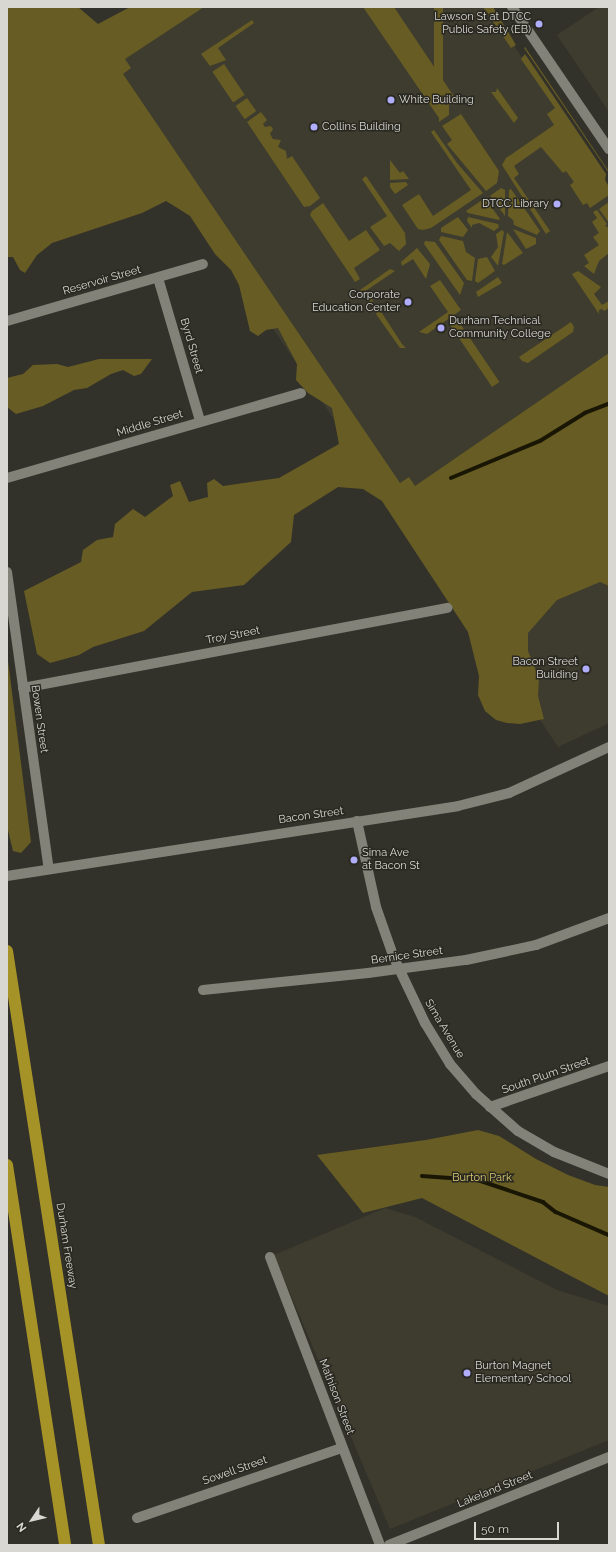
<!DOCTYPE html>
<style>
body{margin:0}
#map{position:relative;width:616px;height:1552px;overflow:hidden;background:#33322a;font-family:Raleway,sans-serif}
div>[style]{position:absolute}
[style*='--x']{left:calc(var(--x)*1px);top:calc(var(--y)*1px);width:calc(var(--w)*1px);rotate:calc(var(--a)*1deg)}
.built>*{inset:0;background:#3e3c2e}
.green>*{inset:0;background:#675c23;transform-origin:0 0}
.stream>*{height:3.5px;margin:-1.75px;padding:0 1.75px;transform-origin:1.75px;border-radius:1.75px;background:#191604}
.street>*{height:10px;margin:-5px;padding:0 5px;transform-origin:5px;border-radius:5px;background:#838279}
.secondary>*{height:10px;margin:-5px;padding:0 5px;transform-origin:5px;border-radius:5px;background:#838279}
.highway>*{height:12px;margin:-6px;padding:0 6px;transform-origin:6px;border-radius:6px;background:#a69327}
.dots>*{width:11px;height:11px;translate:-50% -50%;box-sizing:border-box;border:2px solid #292821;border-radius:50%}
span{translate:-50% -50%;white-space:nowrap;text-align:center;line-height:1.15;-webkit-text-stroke:3px #292821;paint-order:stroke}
.poi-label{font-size:11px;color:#d8d7d2}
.right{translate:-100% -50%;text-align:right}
.left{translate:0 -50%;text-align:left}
.street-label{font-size:11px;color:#d8d7d2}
.park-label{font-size:11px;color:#dcca71}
.frame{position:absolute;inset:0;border:8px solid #d8d7d2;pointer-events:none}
.north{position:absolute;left:12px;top:1500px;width:40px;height:40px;-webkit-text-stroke:3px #292821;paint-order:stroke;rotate:235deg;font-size:11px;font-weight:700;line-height:16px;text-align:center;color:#d8d7d2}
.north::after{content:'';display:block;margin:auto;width:14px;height:18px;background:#d8d7d2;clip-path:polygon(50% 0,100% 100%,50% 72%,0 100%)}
.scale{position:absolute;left:474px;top:1522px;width:85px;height:18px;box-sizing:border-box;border:2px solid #d8d7d2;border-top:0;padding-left:5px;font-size:12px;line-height:14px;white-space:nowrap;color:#d8d7d2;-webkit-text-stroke:3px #292821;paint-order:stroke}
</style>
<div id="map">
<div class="built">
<i style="clip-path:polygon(135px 7px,488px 7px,609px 186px,609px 723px,558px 747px,519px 688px,516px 690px,81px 43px)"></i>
<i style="clip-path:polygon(599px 7px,609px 7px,609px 112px,557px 35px)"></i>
<i style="clip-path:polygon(385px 1208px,415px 1217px,557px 1290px,609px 1306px,609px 1440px,390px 1529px,274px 1255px)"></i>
</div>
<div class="green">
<i style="clip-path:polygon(7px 7px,78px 7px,98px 24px,130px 7px,204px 7px,125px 59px,131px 68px,123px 74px,400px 483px,409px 477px,415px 486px,609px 353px,609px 586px,600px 582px,557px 600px,528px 633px,528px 651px,539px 678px,538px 696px,544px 719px,520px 724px,507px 723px,496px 720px,485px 711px,478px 695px,479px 676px,468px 632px,382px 501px,363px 489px,338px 487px,294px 515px,291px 542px,244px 585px,192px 592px,144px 631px,93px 647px,79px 655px,50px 663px,37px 654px,24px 591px,81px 562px,83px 550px,97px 540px,113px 537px,115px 524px,133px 509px,145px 517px,173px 496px,170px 485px,180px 481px,189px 502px,208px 497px,207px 483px,214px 479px,223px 486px,279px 478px,339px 444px,332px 408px,308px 393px,296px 380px,297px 364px,278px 328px,266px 330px,258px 336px,250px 331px,239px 285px,231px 270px,215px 254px,190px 216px,179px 209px,166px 201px,142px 213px,52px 243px,37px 255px,25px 273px,20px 270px,13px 257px,7px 257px)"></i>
<i style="clip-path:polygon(363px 7px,394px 7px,457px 101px,449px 105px,449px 115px,439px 122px,439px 118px)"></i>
<i style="left:434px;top:7px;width:9px;height:99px"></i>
<i style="clip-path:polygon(483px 7px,493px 7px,516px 45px,511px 48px)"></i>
<i style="clip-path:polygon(252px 20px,254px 23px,218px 48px,226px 60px,210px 66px,201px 54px)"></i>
<i style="clip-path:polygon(525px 47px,608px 170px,609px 173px,524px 48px)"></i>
<i style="clip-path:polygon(525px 54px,606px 174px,605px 180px,609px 187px,609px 195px,590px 208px,587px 203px,583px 205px,570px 185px,574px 182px,566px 171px,563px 173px,541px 147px,514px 166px,519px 174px,514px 178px,550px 231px,546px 234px,502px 165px,506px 158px,554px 125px,547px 114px,555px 108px,521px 59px)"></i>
<i style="left:224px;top:64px;width:37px;height:14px;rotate:56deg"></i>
<i style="clip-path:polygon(497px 88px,518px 118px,514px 123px,491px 92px,496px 92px)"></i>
<i style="left:247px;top:98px;width:16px;height:14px;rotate:55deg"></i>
<i style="clip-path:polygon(261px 112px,267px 120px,263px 124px,265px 127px,271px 126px,273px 129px,270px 134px,273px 139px,281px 140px,278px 147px,286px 151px,287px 159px,292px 156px,320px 198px,310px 206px,304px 207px,247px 122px)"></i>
<i style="clip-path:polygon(461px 114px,499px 171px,497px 183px,486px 191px,447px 144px,452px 140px,442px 126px)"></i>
<i style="clip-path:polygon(434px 130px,457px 163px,483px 193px,431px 228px,423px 230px,418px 229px,402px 205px,419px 194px,433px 216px,471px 190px,431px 132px)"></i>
<i style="clip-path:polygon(390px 160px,400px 173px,403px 171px,409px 179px,390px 180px)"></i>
<i style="clip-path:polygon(366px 176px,405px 233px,406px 244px,399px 251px,390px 243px,384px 246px,370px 227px,387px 216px,362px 179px)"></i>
<i style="clip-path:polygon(406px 182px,408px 185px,395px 194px,390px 187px,390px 183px)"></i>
<i style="clip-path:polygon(501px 188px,505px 190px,505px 216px,490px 196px)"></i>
<i style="clip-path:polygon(511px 189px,540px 231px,537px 235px,514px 225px,513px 220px,508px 216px,509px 190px)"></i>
<i style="clip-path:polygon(485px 198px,500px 219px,499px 220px,468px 213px,466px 211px)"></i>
<i style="clip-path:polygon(609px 202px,609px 223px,599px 209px)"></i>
<i style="clip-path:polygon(323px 203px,349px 241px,366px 230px,380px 250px,354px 268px,360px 279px,355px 282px,310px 215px,312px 211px)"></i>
<i style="clip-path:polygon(597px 210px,607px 224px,605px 226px,609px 228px,609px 253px,599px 261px,594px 274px,584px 266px,589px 263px,584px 255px,599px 245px,593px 237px,599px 233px,592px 222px,597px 218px,593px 212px)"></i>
<i style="clip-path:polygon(458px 217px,468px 230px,463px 237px,441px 232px,441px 228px)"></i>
<i style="clip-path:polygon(468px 217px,498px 224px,499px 227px,494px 231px,479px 223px,472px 225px,472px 228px,467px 221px)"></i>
<i style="clip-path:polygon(513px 229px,536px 238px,536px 244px,526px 249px)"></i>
<i style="clip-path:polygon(502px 230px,504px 232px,498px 266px,491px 257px,498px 247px,496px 234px)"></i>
<i style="clip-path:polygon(507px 232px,523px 253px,504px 265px,502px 264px)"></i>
<i style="clip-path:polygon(441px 236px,463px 241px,466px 252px,475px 258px,472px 281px,467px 280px,439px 240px)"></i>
<i style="clip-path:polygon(425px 241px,435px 242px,464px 283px,460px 295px,424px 244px)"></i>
<i style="clip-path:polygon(417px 248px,430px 264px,426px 279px,413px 259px,402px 266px,401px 262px)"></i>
<i style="clip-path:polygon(487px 257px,495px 271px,478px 283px,475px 281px,478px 259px)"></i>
<i style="clip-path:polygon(390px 269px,395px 271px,367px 290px,373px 301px,369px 304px,360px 290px)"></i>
<i style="clip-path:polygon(578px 271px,601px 287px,594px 294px,602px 305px,609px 301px,609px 308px,604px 311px,602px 309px,599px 310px,599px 314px,572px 274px)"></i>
<i style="clip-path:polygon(498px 277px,502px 283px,478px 297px,476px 292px)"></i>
<i style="clip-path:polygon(440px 280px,461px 310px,427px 334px,419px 332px,448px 312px,430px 286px)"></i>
<i style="clip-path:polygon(378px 307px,402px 344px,406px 348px,400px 348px,376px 314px)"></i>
<i style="left:457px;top:319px;width:76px;height:9px;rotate:56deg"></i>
<i style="clip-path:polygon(571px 322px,574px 327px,573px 332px,528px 363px,522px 361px,519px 357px)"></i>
<i style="clip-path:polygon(99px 359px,152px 359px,141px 374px,134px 376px,123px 370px,111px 374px,87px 388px,74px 390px,43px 406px,16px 414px,7px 407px,7px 378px,23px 374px,33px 365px,57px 364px,68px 367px)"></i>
<i style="clip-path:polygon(7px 653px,31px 842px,21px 853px,13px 851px,7px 826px)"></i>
<i style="clip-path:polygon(478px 1130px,499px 1136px,536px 1159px,568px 1175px,595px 1185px,609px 1187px,609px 1296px,422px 1198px,363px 1213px,317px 1155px,426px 1140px)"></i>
</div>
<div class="stream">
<i style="--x:451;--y:478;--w:96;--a:-22.6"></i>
<i style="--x:540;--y:441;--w:53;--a:-31.9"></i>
<i style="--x:585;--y:413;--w:26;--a:-21"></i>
<i style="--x:422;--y:1176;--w:56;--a:4.1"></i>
<i style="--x:478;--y:1180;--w:69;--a:18.7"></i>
<i style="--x:543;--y:1202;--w:16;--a:38"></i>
<i style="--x:556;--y:1212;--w:58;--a:23.5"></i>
</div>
<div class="street">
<i style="--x:158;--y:278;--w:149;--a:73.6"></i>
<i style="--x:7;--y:321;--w:204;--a:-16.2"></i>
<i style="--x:7;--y:478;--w:306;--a:-16.1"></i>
<i style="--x:7;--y:572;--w:300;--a:82"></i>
<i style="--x:23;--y:688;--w:432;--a:-10.7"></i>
<i style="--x:357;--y:821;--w:88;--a:77.5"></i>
<i style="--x:376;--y:907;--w:54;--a:70.6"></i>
<i style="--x:394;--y:958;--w:72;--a:64.5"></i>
<i style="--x:425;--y:1023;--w:48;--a:58.6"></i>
<i style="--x:450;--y:1064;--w:40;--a:49"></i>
<i style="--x:476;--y:1094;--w:56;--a:41.4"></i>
<i style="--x:518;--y:1131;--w:42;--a:30.3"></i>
<i style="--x:554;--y:1152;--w:59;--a:21.8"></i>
<i style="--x:203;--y:990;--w:166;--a:-5.9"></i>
<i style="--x:368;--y:973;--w:99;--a:-7.6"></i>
<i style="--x:466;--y:960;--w:72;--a:-12.1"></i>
<i style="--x:536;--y:945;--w:78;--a:-20.3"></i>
<i style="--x:490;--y:1107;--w:126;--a:-19"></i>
<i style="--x:270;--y:1257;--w:308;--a:69.1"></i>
<i style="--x:137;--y:1518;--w:217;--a:-18.9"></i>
<i style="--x:389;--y:1545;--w:237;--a:-21.8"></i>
</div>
<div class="secondary">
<i style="--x:512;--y:7;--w:172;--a:55.7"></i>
<i style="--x:7;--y:876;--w:456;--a:-8.8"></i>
<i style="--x:458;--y:806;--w:53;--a:-14.3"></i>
<i style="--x:509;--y:793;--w:110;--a:-24.7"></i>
</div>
<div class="highway">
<i style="--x:7;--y:951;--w:601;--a:81.2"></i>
<i style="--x:7;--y:1165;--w:384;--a:81.3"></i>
</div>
<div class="dots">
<i style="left:539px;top:24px;background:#b0aefa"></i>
<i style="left:391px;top:100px;background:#b0aefa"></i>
<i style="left:314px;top:127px;background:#b0aefa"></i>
<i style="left:557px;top:204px;background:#b0aefa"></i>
<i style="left:408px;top:302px;background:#b0aefa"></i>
<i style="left:441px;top:328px;background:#b0aefa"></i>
<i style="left:586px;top:669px;background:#b0aefa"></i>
<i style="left:354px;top:860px;background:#b0aefa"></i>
<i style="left:467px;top:1373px;background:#b0aefa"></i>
</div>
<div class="poi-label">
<span class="right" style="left:531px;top:24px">Lawson St at DTCC<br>Public Safety (EB)</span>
<span class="left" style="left:399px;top:100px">White Building</span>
<span class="left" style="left:322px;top:127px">Collins Building</span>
<span class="right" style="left:549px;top:204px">DTCC Library</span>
<span class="right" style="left:400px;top:302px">Corporate<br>Education Center</span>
<span class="left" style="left:449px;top:328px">Durham Technical<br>Community College</span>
<span class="right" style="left:578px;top:669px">Bacon Street<br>Building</span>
<span class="left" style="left:362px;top:860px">Sima Ave<br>at Bacon St</span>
<span class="left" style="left:475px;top:1373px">Burton Magnet<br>Elementary School</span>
</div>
<div class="street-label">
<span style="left:102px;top:281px;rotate:-16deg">Reservoir Street</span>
<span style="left:191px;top:346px;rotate:74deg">Byrd Street</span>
<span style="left:150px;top:424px;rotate:-17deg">Middle Street</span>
<span style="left:233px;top:636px;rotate:-11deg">Troy Street</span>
<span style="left:39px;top:719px;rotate:82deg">Bowen Street</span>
<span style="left:311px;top:816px;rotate:-8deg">Bacon Street</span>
<span style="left:407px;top:956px;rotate:-8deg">Bernice Street</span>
<span style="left:444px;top:1029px;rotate:59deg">Sima Avenue</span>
<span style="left:546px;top:1076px;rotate:-19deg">South Plum Street</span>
<span style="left:66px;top:1246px;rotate:81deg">Durham Freeway</span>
<span style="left:336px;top:1397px;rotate:69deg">Mathison Street</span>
<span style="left:235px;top:1471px;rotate:-19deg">Sowell Street</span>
<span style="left:495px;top:1490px;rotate:-22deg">Lakeland Street</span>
</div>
<div class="park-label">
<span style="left:482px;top:1178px">Burton Park</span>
</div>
<div class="frame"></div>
<div class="north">N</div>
<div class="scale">50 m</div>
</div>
